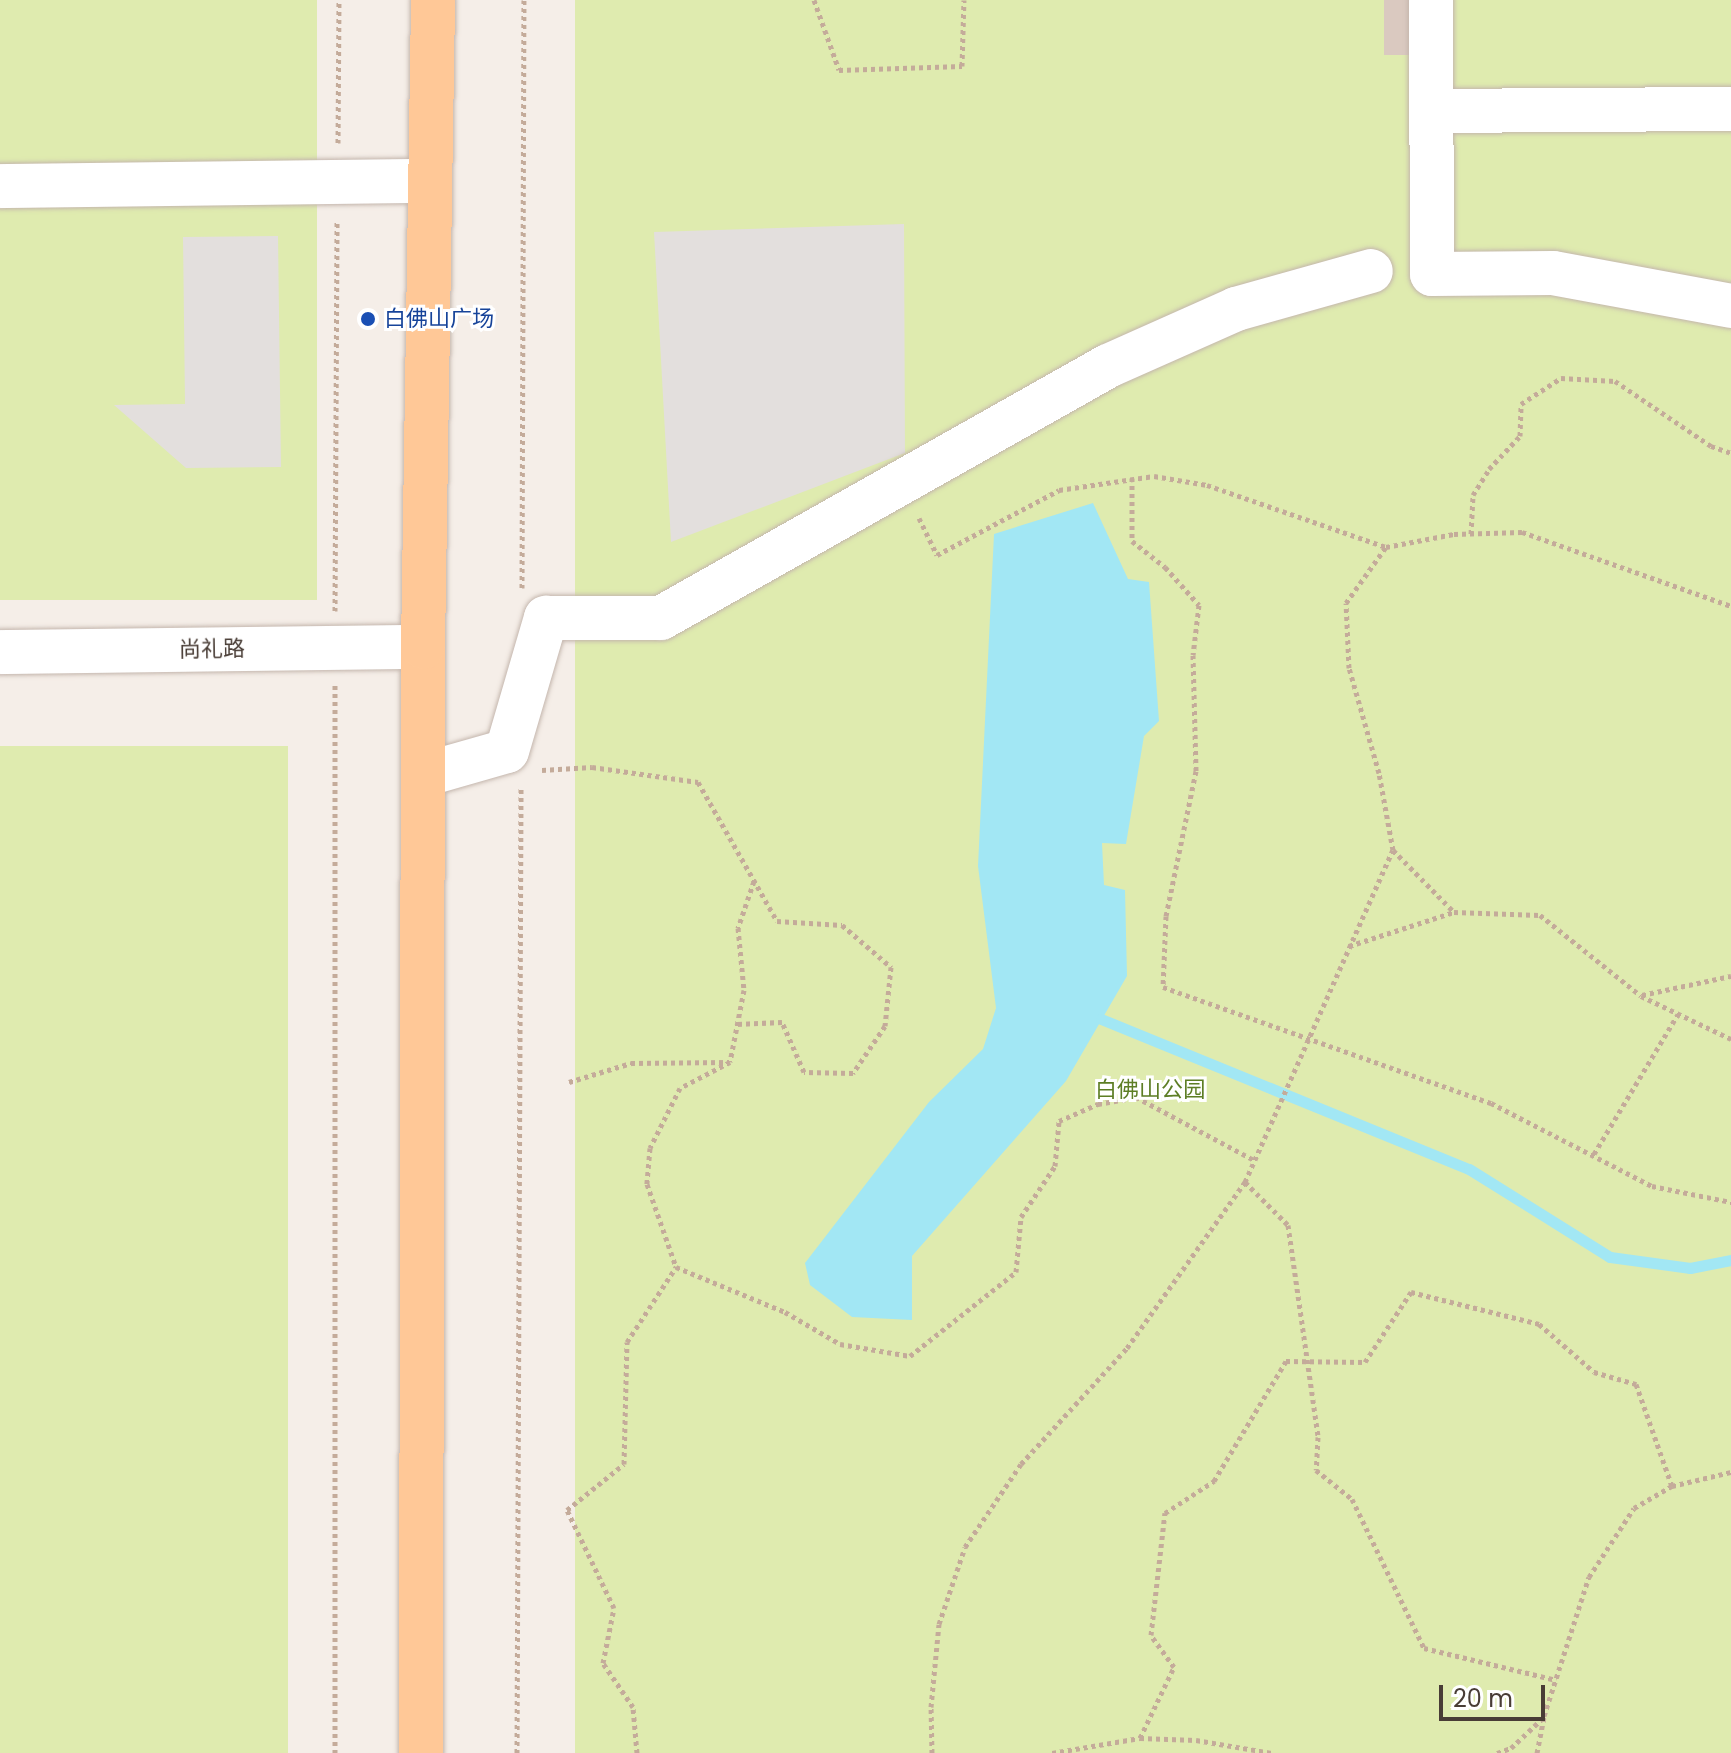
<!DOCTYPE html>
<meta charset="utf-8">
<style>
body{margin:0}
#map{position:relative;width:1731px;height:1753px;overflow:hidden;background:#f5eee8;font-family:Poppins,"Noto Sans SC",sans-serif}
div>[style]{position:absolute}
[style*='--x']{left:calc(var(--x)*1px);top:calc(var(--y)*1px);width:calc(var(--w)*1px);rotate:calc(var(--a)*1deg)}
.green>*{inset:0;background:#dfebaf;transform-origin:0 0}
.parking>*{inset:0;background:#e3dfdd}
.water>*{inset:0;background:#a2e7f4}
.stream>*{height:11px;margin:-5.5px;padding:0 5.5px;transform-origin:5.5px;border-radius:5.5px;background:#a2e7f4}
.building>*{inset:0;background:#dac9c0;transform-origin:0 0}
.path>*{height:5px;margin-top:-2.5px;transform-origin:0;background:repeating-linear-gradient(90deg,#c4ab9a 0 4px,transparent 0 8px)}
.roads{filter:drop-shadow(0 0 2px #c4b6ad) drop-shadow(0 0 2px #c4b6ad)}
.minor>*{height:44px;margin:-22px;padding:0 22px;transform-origin:22px;border-radius:22px;background:#fff}
.major>*{height:44px;margin:-22px;padding:0 22px;transform-origin:22px;border-radius:22px;background:#ffc897}
.dots>*{width:22px;height:22px;translate:-50% -50%;box-sizing:border-box;border:4px solid #fff;border-radius:50%}
span{translate:-50% -50%;white-space:nowrap;text-align:center;line-height:1.15;-webkit-text-stroke:6px #fff;paint-order:stroke}
.transit-label{font-size:22px;color:#164399}
.left{translate:0 -50%;text-align:left}
.street-label{font-size:22px;color:#493d36}
.park-label{font-size:22px;color:#5d7e25}
.scale{position:absolute;left:1439px;top:1685px;width:106px;height:36px;box-sizing:border-box;border:4px solid #493d36;border-top:0;padding-left:10px;font-size:24px;line-height:28px;white-space:nowrap;color:#493d36;-webkit-text-stroke:6px #fff;paint-order:stroke}
</style>
<div id="map">
<div class="green">
<i style="left:0;top:0;width:317px;height:600px"></i>
<i style="left:575px;top:0;width:1156px;height:1753px"></i>
<i style="left:288px;top:746px;width:1007px;height:288px;rotate:90deg"></i>
</div>
<div class="parking">
<i style="clip-path:polygon(904px 224px,905px 453px,671px 542px,654px 232px)"></i>
<i style="clip-path:polygon(278px 236px,281px 467px,186px 468px,114px 405px,185px 404px,183px 237px)"></i>
</div>
<div class="water">
<i style="clip-path:polygon(1093px 503px,1128px 579px,1149px 582px,1159px 721px,1144px 736px,1126px 844px,1102px 843px,1104px 885px,1125px 890px,1127px 976px,1066px 1081px,912px 1256px,912px 1320px,852px 1317px,810px 1285px,805px 1263px,929px 1102px,983px 1049px,996px 1008px,978px 866px,994px 534px)"></i>
</div>
<div class="stream">
<i style="--x:1101;--y:1019;--w:397;--a:22.2"></i>
<i style="--x:1469;--y:1169;--w:166;--a:32"></i>
<i style="--x:1610;--y:1257;--w:81;--a:7.8"></i>
<i style="--x:1690;--y:1268;--w:42;--a:-11"></i>
</div>
<div class="building">
<i style="left:1384px;top:0;width:33px;height:55px"></i>
</div>
<div class="path">
<i style="--x:814;--y:0;--w:74;--a:70.3"></i>
<i style="--x:839;--y:70;--w:123;--a:-1.9"></i>
<i style="--x:962;--y:66;--w:66;--a:-88.3"></i>
<i style="--x:338;--y:143;--w:143;--a:-89.6"></i>
<i style="--x:1132;--y:478;--w:63;--a:90"></i>
<i style="--x:1132;--y:541;--w:42;--a:38.2"></i>
<i style="--x:1165;--y:567;--w:51;--a:48.2"></i>
<i style="--x:1199;--y:605;--w:50;--a:96.8"></i>
<i style="--x:1193;--y:655;--w:116;--a:88.5"></i>
<i style="--x:1196;--y:771;--w:148;--a:101.7"></i>
<i style="--x:1166;--y:916;--w:71;--a:92.4"></i>
<i style="--x:1163;--y:987;--w:348;--a:19.5"></i>
<i style="--x:1491;--y:1103;--w:181;--a:27.3"></i>
<i style="--x:1652;--y:1186;--w:81;--a:11.4"></i>
<i style="--x:919;--y:518;--w:41;--a:64.1"></i>
<i style="--x:937;--y:555;--w:138;--a:-28"></i>
<i style="--x:1059;--y:490;--w:96;--a:-8.4"></i>
<i style="--x:1154;--y:476;--w:54;--a:9.6"></i>
<i style="--x:1207;--y:485;--w:189;--a:19.1"></i>
<i style="--x:1471;--y:534;--w:39;--a:-87"></i>
<i style="--x:1473;--y:495;--w:31;--a:-58"></i>
<i style="--x:1489;--y:469;--w:45;--a:-46.8"></i>
<i style="--x:1520;--y:436;--w:32;--a:-88"></i>
<i style="--x:1521;--y:404;--w:48;--a:-33"></i>
<i style="--x:1561;--y:378;--w:54;--a:3.2"></i>
<i style="--x:1615;--y:381;--w:116;--a:34.1"></i>
<i style="--x:1711;--y:446;--w:21;--a:19"></i>
<i style="--x:522;--y:588;--w:588;--a:-89.81"></i>
<i style="--x:335;--y:611;--w:390;--a:-89.7"></i>
<i style="--x:542;--y:770;--w:50;--a:-3.4"></i>
<i style="--x:592;--y:767;--w:107;--a:8.1"></i>
<i style="--x:698;--y:782;--w:160;--a:60.4"></i>
<i style="--x:777;--y:921;--w:65;--a:3.5"></i>
<i style="--x:842;--y:925;--w:65;--a:40.6"></i>
<i style="--x:891;--y:967;--w:59;--a:95.8"></i>
<i style="--x:885;--y:1026;--w:57;--a:124.2"></i>
<i style="--x:853;--y:1073;--w:49;--a:-178.8"></i>
<i style="--x:804;--y:1072;--w:55;--a:-113.7"></i>
<i style="--x:782;--y:1022;--w:45;--a:177.5"></i>
<i style="--x:1393;--y:850;--w:87;--a:45.5"></i>
<i style="--x:754;--y:881;--w:50;--a:108.8"></i>
<i style="--x:738;--y:928;--w:62;--a:84.5"></i>
<i style="--x:744;--y:990;--w:73;--a:101"></i>
<i style="--x:730;--y:1062;--w:56;--a:152.5"></i>
<i style="--x:680;--y:1088;--w:67;--a:116.6"></i>
<i style="--x:650;--y:1148;--w:36;--a:95"></i>
<i style="--x:647;--y:1184;--w:88;--a:70.7"></i>
<i style="--x:676;--y:1267;--w:118;--a:22.4"></i>
<i style="--x:785;--y:1312;--w:64;--a:30.2"></i>
<i style="--x:840;--y:1344;--w:71;--a:9.7"></i>
<i style="--x:910;--y:1356;--w:135;--a:-38.4"></i>
<i style="--x:1016;--y:1272;--w:55;--a:-84.8"></i>
<i style="--x:1021;--y:1217;--w:61;--a:-56.3"></i>
<i style="--x:1055;--y:1166;--w:45;--a:-84.9"></i>
<i style="--x:1059;--y:1121;--w:43;--a:-23.6"></i>
<i style="--x:1098;--y:1104;--w:39;--a:-10"></i>
<i style="--x:1136;--y:1097;--w:134;--a:28.1"></i>
<i style="--x:1349;--y:946;--w:110;--a:-17.9"></i>
<i style="--x:1454;--y:912;--w:86;--a:2"></i>
<i style="--x:1540;--y:915;--w:129;--a:38.7"></i>
<i style="--x:1641;--y:996;--w:100;--a:25.5"></i>
<i style="--x:1642;--y:995;--w:91;--a:-12.1"></i>
<i style="--x:569;--y:1082;--w:65;--a:-17"></i>
<i style="--x:631;--y:1063;--w:98;--a:-0.6"></i>
<i style="--x:1594;--y:1154;--w:163;--a:-59"></i>
<i style="--x:1245;--y:1182;--w:61;--a:45"></i>
<i style="--x:1288;--y:1225;--w:214;--a:81.9"></i>
<i style="--x:1318;--y:1437;--w:33;--a:93"></i>
<i style="--x:1316;--y:1470;--w:46;--a:38.9"></i>
<i style="--x:1352;--y:1499;--w:165;--a:64.2"></i>
<i style="--x:1424;--y:1648;--w:136;--a:13.6"></i>
<i style="--x:1140;--y:1738;--w:79;--a:-64.4"></i>
<i style="--x:1174;--y:1667;--w:39;--a:-126"></i>
<i style="--x:1151;--y:1635;--w:123;--a:-83.5"></i>
<i style="--x:1165;--y:1513;--w:59;--a:-33.1"></i>
<i style="--x:1214;--y:1481;--w:140;--a:-59"></i>
<i style="--x:1286;--y:1361;--w:79;--a:0.7"></i>
<i style="--x:1365;--y:1362;--w:84;--a:-56.7"></i>
<i style="--x:1411;--y:1292;--w:132;--a:14"></i>
<i style="--x:1539;--y:1324;--w:73;--a:41.1"></i>
<i style="--x:1594;--y:1372;--w:44;--a:15.9"></i>
<i style="--x:1636;--y:1384;--w:108;--a:70.6"></i>
<i style="--x:335;--y:1753;--w:1068;--a:-90"></i>
<i style="--x:517;--y:1753;--w:967;--a:-89.76"></i>
<i style="--x:637;--y:1753;--w:46;--a:-95"></i>
<i style="--x:633;--y:1707;--w:53;--a:-124.3"></i>
<i style="--x:603;--y:1663;--w:56;--a:-78.7"></i>
<i style="--x:614;--y:1608;--w:109;--a:-115.6"></i>
<i style="--x:567;--y:1510;--w:73;--a:-38.9"></i>
<i style="--x:624;--y:1464;--w:122;--a:-88.6"></i>
<i style="--x:627;--y:1342;--w:90;--a:-56.8"></i>
<i style="--x:932;--y:1753;--w:46;--a:-91.2"></i>
<i style="--x:931;--y:1707;--w:83;--a:-84.5"></i>
<i style="--x:939;--y:1624;--w:81;--a:-71.3"></i>
<i style="--x:965;--y:1547;--w:100;--a:-56"></i>
<i style="--x:1021;--y:1464;--w:157;--a:-47.6"></i>
<i style="--x:1127;--y:1348;--w:204;--a:-54.6"></i>
<i style="--x:1245;--y:1182;--w:363;--a:-66"></i>
<i style="--x:1393;--y:850;--w:78;--a:-100.3"></i>
<i style="--x:1379;--y:773;--w:109;--a:-105.9"></i>
<i style="--x:1349;--y:668;--w:65;--a:-92.6"></i>
<i style="--x:1346;--y:603;--w:69;--a:-54.5"></i>
<i style="--x:1386;--y:547;--w:69;--a:-10.8"></i>
<i style="--x:1454;--y:534;--w:68;--a:-1.7"></i>
<i style="--x:1522;--y:532;--w:222;--a:19.5"></i>
<i style="--x:1052;--y:1753;--w:89;--a:-9.7"></i>
<i style="--x:1140;--y:1738;--w:56;--a:2"></i>
<i style="--x:1196;--y:1740;--w:77;--a:9.7"></i>
<i style="--x:1497;--y:1753;--w:15;--a:-20"></i>
<i style="--x:1511;--y:1748;--w:45;--a:-43.2"></i>
<i style="--x:1537;--y:1753;--w:38;--a:-79"></i>
<i style="--x:1544;--y:1716;--w:146;--a:-72.1"></i>
<i style="--x:1589;--y:1577;--w:82;--a:-56.9"></i>
<i style="--x:1634;--y:1508;--w:44;--a:-30.1"></i>
<i style="--x:1672;--y:1486;--w:61;--a:-13.3"></i>
</div>
<div class="roads">
<div class="minor">
<i style="--x:1431;--y:0;--w:274;--a:89.8"></i>
<i style="--x:1432;--y:274;--w:121;--a:-0.5"></i>
<i style="--x:1553;--y:273;--w:181;--a:10.5"></i>
<i style="--x:1432;--y:111;--w:299;--a:-0.4"></i>
<i style="--x:0;--y:186;--w:430;--a:-0.7"></i>
<i style="--x:0;--y:652;--w:423;--a:-0.7"></i>
<i style="--x:423;--y:775;--w:87;--a:-15.9"></i>
<i style="--x:507;--y:751;--w:139;--a:-73.7"></i>
<i style="--x:546;--y:618;--w:115;--a:0"></i>
<i style="--x:661;--y:618;--w:513;--a:-29.41"></i>
<i style="--x:1108;--y:366;--w:140;--a:-24"></i>
<i style="--x:1236;--y:309;--w:140;--a:-15.7"></i>
</div>
<div class="major">
<i style="--x:421;--y:1753;--w:1106;--a:-89.9"></i>
<i style="--x:423;--y:647;--w:647;--a:-89.11"></i>
</div>
</div>
<div class="dots">
<i style="left:368px;top:319px;background:#1a4fb4"></i>
</div>
<div class="transit-label">
<span class="left" style="left:384px;top:319px">白佛山广场</span>
</div>
<div class="street-label">
<span style="left:212px;top:649px;rotate:-1deg">尚礼路</span>
</div>
<div class="park-label">
<span style="left:1150px;top:1090px">白佛山公园</span>
</div>
<div class="scale">20 m</div>
</div>
